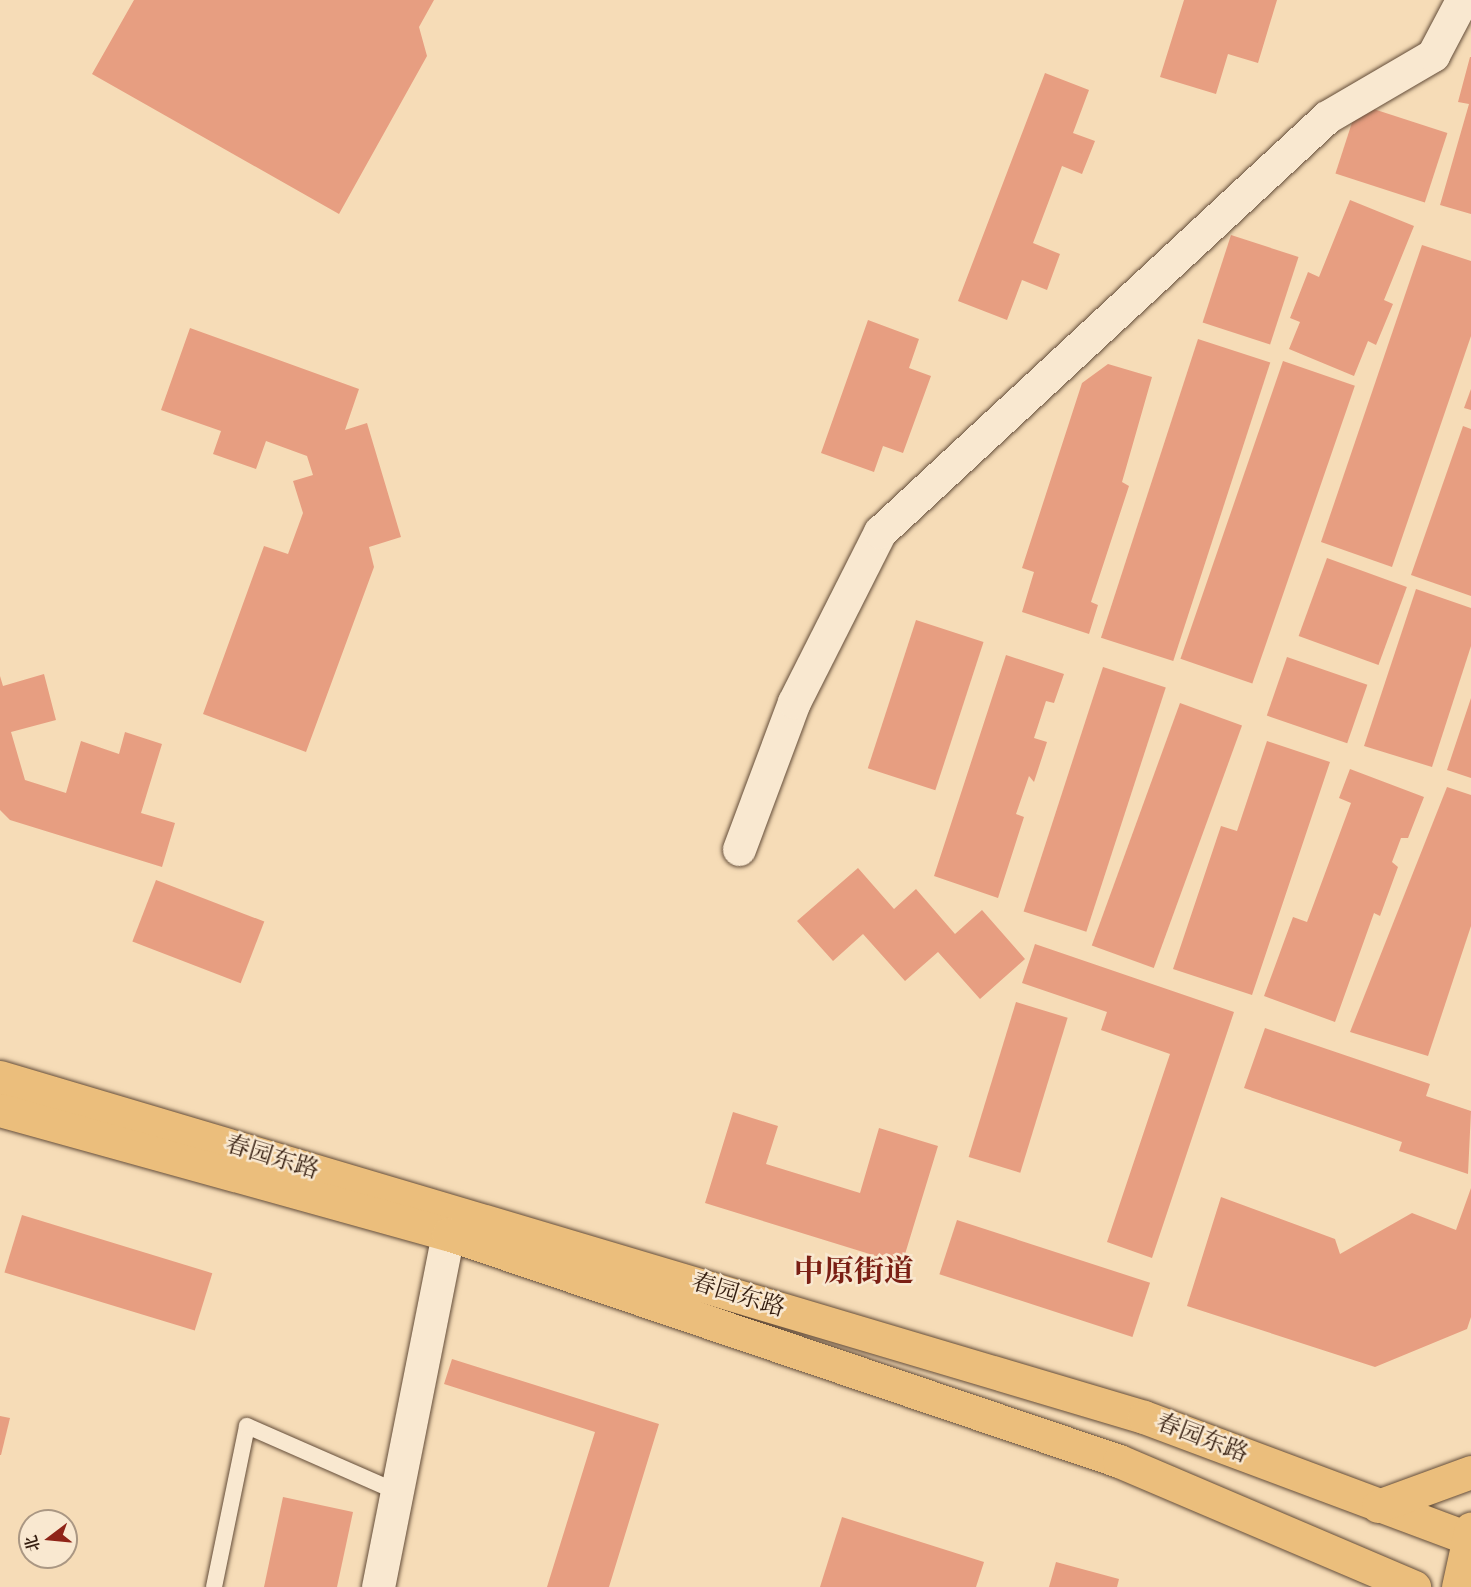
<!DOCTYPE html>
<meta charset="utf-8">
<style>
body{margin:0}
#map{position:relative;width:1471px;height:1587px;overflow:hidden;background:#f6dcb7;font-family:"Libre Bodoni","Noto Serif SC",serif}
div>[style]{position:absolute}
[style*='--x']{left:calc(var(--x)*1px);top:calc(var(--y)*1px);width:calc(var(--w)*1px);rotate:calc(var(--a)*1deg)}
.building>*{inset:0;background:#e79e81;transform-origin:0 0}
.roads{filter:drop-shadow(0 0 2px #644d39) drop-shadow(0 0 2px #644d39)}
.service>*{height:16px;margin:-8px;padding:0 8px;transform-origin:8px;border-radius:8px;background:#f9e8d0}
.minor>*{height:33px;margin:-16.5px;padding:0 16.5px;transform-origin:16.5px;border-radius:16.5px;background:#f9e8d0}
.primary>*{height:33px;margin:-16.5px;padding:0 16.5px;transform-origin:16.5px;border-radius:16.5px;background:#ebbe7c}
span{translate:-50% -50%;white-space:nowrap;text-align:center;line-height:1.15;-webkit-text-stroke:5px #f9e8d0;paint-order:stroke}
.street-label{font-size:24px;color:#341d0f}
.district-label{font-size:30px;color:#7a1f14;font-weight:700}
.north{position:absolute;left:18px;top:1509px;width:60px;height:60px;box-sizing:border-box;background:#f9e8d0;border:2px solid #aa9783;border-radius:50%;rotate:254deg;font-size:16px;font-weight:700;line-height:24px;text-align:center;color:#341d0f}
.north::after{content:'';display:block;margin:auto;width:21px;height:27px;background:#8f2418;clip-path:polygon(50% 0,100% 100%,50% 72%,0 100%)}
</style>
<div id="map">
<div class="building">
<i style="clip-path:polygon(134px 0,434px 0,419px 27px,427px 56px,339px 214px,92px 74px)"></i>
<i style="clip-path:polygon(1184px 0,1277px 0,1258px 63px,1228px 54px,1216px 94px,1160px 77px)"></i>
<i style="clip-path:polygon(1470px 57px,1471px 57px,1471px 214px,1440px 205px,1469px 104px,1458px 102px)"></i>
<i style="clip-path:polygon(1045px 73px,1089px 90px,1073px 133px,1095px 141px,1082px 174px,1062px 166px,1033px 243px,1060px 254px,1047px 290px,1022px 280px,1007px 320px,958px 301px)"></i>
<i style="left:1358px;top:104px;width:94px;height:73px;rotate:18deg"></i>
<i style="clip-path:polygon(1350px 200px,1414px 226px,1384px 300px,1393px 304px,1376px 345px,1368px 341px,1354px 376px,1289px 349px,1300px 322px,1290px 318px,1308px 272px,1319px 277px)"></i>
<i style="left:1231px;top:235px;width:71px;height:92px;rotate:18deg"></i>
<i style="clip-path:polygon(1422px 245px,1471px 261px,1471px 336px,1392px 567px,1321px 542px)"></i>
<i style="clip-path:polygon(868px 320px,919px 339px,909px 368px,931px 376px,903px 453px,883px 446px,874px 472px,821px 453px)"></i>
<i style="clip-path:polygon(190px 328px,359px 389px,345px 430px,367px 423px,401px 537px,369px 547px,374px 567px,306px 752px,203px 714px,264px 546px,288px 554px,303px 513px,293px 481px,313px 475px,307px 456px,266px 441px,256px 469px,213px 454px,221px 431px,161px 410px)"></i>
<i style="left:1198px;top:339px;width:76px;height:314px;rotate:18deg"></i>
<i style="left:1283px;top:361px;width:76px;height:315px;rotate:19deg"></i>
<i style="clip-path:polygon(1108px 364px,1152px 377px,1122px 482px,1129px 486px,1091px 602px,1098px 605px,1089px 634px,1022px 612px,1034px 572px,1022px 568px,1082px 383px)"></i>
<i style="clip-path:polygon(1471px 389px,1471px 410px,1464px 408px)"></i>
<i style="clip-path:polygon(1463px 426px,1471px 429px,1471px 596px,1411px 575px)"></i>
<i style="left:1327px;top:558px;width:85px;height:83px;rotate:20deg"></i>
<i style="clip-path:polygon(1416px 589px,1471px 608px,1471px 646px,1432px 767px,1364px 746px)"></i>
<i style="left:916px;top:620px;width:71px;height:156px;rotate:18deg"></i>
<i style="clip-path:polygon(1006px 655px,1064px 674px,1054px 703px,1046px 701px,1034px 738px,1047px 742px,1034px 782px,1029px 776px,1016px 814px,1024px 817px,998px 898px,934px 876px)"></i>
<i style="left:1287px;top:657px;width:85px;height:62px;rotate:19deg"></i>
<i style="left:1103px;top:667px;width:66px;height:257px;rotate:18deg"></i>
<i style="clip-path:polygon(44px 674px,56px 720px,11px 732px,25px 780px,66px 793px,81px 741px,119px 754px,125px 732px,162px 744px,141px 813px,175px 823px,162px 867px,10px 820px,0 810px,0 676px,3px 686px)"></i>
<i style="clip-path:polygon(1471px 698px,1471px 778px,1447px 770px)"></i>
<i style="left:1180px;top:703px;width:66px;height:258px;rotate:20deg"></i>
<i style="clip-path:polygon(1267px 741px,1330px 762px,1252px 995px,1173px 969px,1221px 826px,1237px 831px)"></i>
<i style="clip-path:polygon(1350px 769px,1424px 797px,1408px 838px,1401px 838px,1392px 862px,1398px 867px,1380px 916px,1374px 913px,1335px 1022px,1264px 996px,1293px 917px,1307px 922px,1351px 803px,1339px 798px)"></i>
<i style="clip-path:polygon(1447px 787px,1471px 795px,1471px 926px,1428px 1056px,1350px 1032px)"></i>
<i style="clip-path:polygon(858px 868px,894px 909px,916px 889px,955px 934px,982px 910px,1025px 959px,980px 999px,938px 952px,905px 981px,863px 934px,833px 961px,797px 921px)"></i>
<i style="left:156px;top:880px;width:116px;height:66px;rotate:21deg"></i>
<i style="clip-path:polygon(1035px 944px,1234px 1012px,1152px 1258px,1107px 1242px,1170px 1054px,1101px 1030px,1107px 1012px,1022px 983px)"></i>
<i style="left:1016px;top:1002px;width:54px;height:162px;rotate:17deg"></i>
<i style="clip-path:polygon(1265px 1028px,1430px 1084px,1426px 1096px,1471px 1111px,1468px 1174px,1399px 1151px,1402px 1142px,1244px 1088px)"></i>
<i style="clip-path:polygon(733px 1112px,778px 1126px,766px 1164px,860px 1193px,879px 1128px,938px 1146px,902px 1264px,705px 1203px)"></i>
<i style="clip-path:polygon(1471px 1188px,1471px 1317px,1467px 1329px,1375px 1367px,1187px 1306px,1221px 1197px,1335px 1239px,1340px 1254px,1412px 1213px,1456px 1230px)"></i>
<i style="left:22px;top:1215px;width:199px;height:60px;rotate:17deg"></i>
<i style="left:957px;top:1220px;width:203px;height:57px;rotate:18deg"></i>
<i style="clip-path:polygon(452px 1359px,659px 1424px,609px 1587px,547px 1587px,595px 1432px,444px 1384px)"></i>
<i style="clip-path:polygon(0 1416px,10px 1418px,1px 1455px,0 1455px)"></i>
<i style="clip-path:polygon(283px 1497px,353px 1512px,337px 1587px,264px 1587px)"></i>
<i style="clip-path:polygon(842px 1517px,984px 1562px,976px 1587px,820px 1587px)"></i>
<i style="clip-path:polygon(1056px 1562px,1119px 1579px,1117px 1587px,1049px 1587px)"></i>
</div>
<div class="roads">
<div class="service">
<i style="--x:214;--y:1587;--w:164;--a:-78.4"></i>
<i style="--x:247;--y:1426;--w:164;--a:23.7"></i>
</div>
<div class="minor">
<i style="--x:739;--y:849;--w:157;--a:-69.5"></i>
<i style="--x:794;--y:702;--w:191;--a:-63.2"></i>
<i style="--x:880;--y:532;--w:610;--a:-42.87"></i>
<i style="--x:1327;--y:117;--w:123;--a:-30.3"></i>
<i style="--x:1433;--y:55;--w:62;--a:-62.2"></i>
<i style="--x:378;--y:1587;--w:360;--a:-78.8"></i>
</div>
<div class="primary">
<i style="--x:0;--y:1077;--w:1193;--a:16.55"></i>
<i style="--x:1144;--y:1417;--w:349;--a:20.5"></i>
<i style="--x:0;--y:1110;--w:465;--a:15.5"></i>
<i style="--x:448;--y:1234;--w:708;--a:18.69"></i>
<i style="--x:1119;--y:1461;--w:321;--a:23.1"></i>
<i style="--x:1378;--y:1506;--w:99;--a:-20.1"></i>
<i style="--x:1458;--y:1587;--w:60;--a:-77.6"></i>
</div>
</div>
<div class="street-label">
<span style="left:272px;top:1158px;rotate:17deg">春园东路</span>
<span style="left:738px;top:1296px;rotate:17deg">春园东路</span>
<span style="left:1202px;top:1439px;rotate:21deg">春园东路</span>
</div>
<div class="district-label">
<span style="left:854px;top:1272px">中原街道</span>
</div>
<div class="north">北</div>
</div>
